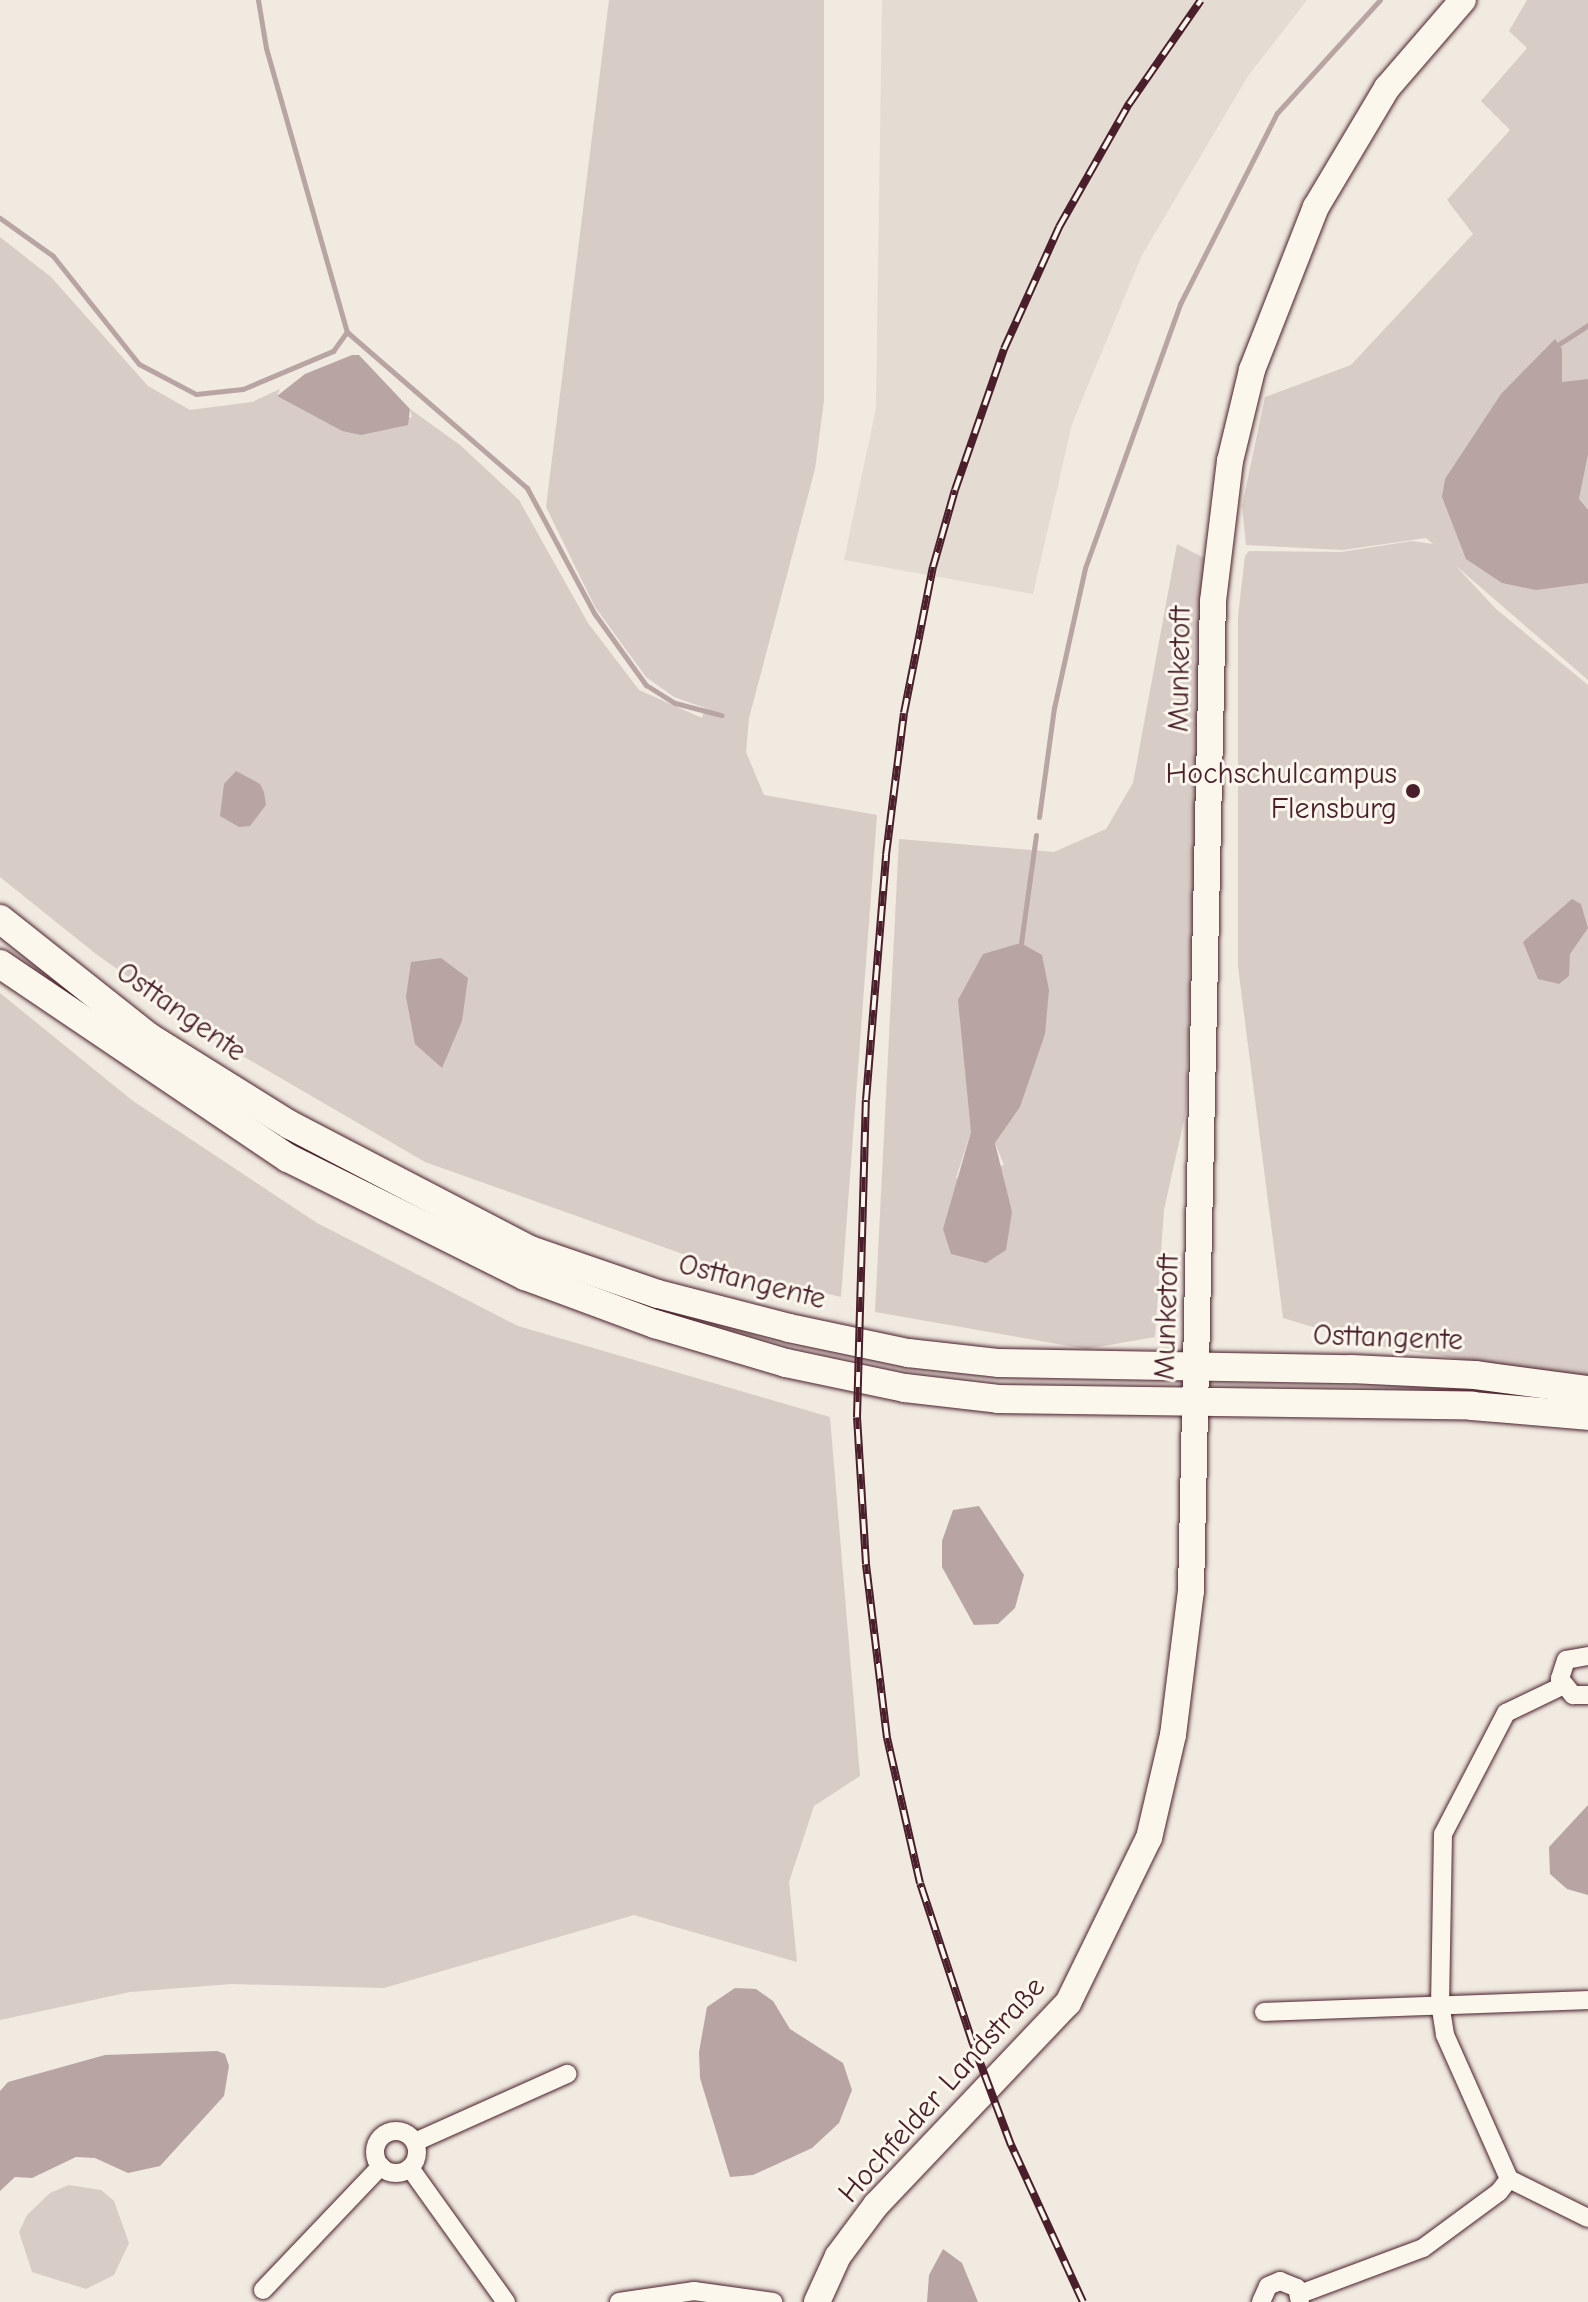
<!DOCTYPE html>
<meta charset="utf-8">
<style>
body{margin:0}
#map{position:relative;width:1588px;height:2302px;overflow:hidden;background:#f0eae0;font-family:"Comic Neue",sans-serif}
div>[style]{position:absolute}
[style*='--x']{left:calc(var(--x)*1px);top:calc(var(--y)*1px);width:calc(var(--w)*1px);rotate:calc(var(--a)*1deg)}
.built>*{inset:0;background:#e4dbd2}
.green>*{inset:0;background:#d8ccc6}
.water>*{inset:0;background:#b8a4a2}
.stream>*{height:5px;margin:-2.5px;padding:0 2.5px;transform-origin:2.5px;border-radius:2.5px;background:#b8a4a2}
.roads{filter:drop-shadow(0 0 2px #4a1f2b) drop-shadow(0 0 2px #4a1f2b)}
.street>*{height:18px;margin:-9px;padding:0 9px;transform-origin:9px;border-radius:9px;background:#fbf7ec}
.street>.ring{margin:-9px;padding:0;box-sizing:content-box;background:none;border:18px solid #fbf7ec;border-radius:50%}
.secondary>*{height:26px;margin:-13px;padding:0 13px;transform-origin:13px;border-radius:13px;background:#fbf7ec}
.primary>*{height:28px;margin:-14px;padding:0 14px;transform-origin:14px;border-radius:14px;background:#fbf7ec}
.rail>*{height:8px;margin-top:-4px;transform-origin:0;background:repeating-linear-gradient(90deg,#fbf7ec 0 15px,#4a1f2b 0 30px);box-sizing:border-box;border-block:2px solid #4a1f2b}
.dots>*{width:22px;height:22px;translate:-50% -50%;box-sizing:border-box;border:4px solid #fbf7ec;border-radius:50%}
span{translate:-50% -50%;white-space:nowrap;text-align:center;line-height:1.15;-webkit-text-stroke:6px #fbf7ec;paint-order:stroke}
.street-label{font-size:30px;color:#4a1f2b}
.poi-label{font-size:30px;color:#4a1f2b}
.right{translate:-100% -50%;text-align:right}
</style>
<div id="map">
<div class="built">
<i style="clip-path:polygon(882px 0,1307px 0,1248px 76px,1142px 255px,1072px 424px,1033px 594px,844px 560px,876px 408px)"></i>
</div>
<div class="green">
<i style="clip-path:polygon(609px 0,824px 0,824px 400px,815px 469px,749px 718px,746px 752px,764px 795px,877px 815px,841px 1297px,722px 1268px,425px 1162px,229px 1048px,96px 954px,0 877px,0 237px,51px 277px,148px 386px,190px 410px,252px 402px,280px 389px,277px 396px,342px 431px,412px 417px,410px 409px,460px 445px,519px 500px,588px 623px,639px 690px,702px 718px,705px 708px,674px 697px,646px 677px,595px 607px,546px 507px)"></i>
<i style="clip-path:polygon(1527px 0,1588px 0,1588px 680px,1455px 565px,1496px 609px,1588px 685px,1588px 1378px,1376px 1346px,1283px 1318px,1238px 967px,1238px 616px,1245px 556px,1249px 551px,1341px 552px,1412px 541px,1433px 544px,1426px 538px,1343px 550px,1246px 545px,1242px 506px,1265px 397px,1351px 365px,1473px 234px,1447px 200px,1510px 130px,1481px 101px,1527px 48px,1509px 31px)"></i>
<i style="clip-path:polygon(evenodd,1177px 544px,1204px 558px,1186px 1111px,1164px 1210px,1155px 1337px,1086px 1349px,875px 1312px,899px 839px,1054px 852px,1106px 829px,1133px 783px,1177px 544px,1020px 1107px,995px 1143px,1004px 1165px,956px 1178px,971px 1132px,1020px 1107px)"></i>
<i style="clip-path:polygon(0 993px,133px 1101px,317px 1223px,518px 1326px,830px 1417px,860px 1776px,814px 1806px,789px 1882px,797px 1962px,634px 1915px,384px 1988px,231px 1984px,130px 1992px,0 2020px)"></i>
<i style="clip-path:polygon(69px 2185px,101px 2190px,114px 2201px,129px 2243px,114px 2275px,86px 2289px,32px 2272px,19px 2232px,27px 2215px,50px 2193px)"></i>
</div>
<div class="water">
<i style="clip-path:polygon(1555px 339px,1562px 349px,1562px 382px,1588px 379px,1588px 454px,1579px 499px,1588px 510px,1588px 583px,1536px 590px,1502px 583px,1466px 559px,1442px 497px,1445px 479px,1501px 394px)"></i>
<i style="clip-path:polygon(352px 355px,359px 355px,410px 409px,408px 425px,361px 435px,342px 431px,277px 396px,305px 374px)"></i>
<i style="clip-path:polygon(236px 771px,260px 784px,264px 792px,266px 805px,250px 826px,239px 827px,220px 816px,224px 784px)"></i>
<i style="clip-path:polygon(1572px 899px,1581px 904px,1588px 928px,1570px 954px,1569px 976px,1559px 984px,1538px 979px,1523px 942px)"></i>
<i style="clip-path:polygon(1021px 943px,1042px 955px,1049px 990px,1045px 1034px,1020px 1107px,995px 1143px,1012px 1212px,1006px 1250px,986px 1263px,951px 1254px,943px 1229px,971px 1132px,958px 1000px,983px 954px)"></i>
<i style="clip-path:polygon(441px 958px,468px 978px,462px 1021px,442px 1068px,415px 1044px,406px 997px,411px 962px)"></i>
<i style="clip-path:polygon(979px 1506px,1024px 1575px,1015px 1608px,998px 1624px,974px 1625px,942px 1567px,942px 1541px,953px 1510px)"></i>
<i style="clip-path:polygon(1588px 1805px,1588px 1895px,1567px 1889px,1550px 1874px,1549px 1847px)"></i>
<i style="clip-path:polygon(735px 1988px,756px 1989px,773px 2001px,790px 2029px,843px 2063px,852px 2090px,839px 2123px,812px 2148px,753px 2175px,730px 2177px,700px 2078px,699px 2052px,707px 2007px)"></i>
<i style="clip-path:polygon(217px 2051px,225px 2054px,229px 2066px,224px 2096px,160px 2166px,128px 2173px,95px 2158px,76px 2157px,32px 2178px,15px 2177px,0 2191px,0 2091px,8px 2082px,105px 2055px)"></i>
<i style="clip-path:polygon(943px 2249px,962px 2263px,978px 2302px,927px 2302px,929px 2275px)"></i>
</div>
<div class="stream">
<i style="--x:258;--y:0;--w:49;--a:80.5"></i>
<i style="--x:266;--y:48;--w:295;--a:74.1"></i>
<i style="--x:347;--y:332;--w:238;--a:40.9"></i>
<i style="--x:527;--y:488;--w:142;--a:61.8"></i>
<i style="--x:594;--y:613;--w:89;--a:54.2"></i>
<i style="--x:646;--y:685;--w:34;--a:32"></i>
<i style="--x:675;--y:703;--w:48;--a:14.6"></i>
<i style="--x:0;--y:218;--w:65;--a:35.6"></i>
<i style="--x:53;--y:256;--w:138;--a:51.5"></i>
<i style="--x:139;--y:364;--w:64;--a:27.8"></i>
<i style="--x:196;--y:394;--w:47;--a:-6.1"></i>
<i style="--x:243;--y:389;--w:98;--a:-22.9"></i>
<i style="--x:333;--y:351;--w:24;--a:-54"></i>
<i style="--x:1559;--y:344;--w:35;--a:-33"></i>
<i style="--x:1039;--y:817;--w:110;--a:-82.2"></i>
<i style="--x:1054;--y:708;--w:143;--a:-77.5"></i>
<i style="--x:1085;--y:568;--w:281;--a:-70.2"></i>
<i style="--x:1180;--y:304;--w:214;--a:-63.1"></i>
<i style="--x:1277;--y:113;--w:153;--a:-47.7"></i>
<i style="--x:1021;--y:943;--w:109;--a:-82.1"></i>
</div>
<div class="roads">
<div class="street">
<i style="--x:1588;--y:1656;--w:22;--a:170"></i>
<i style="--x:1566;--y:1660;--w:20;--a:108"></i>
<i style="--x:1560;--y:1679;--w:21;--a:51"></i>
<i style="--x:1573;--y:1695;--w:15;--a:0"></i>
<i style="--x:1562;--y:1686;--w:62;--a:154.3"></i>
<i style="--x:1506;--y:1713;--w:136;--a:117.5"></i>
<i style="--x:1443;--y:1834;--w:169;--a:91"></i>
<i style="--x:1440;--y:2003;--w:32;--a:81"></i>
<i style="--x:1445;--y:2035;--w:158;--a:66"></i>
<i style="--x:1509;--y:2179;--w:88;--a:26.3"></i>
<i style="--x:1264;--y:2012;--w:324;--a:-2.1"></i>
<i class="ring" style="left:375px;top:2131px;width:24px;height:24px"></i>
<i style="--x:415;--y:2142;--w:167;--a:-24.1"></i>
<i style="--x:410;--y:2168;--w:165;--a:54.4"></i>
<i style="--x:263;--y:2290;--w:171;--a:-46.4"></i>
<i style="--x:1300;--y:2294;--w:131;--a:-20.5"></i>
<i style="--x:1423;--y:2248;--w:94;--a:-36.4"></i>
<i style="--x:1499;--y:2192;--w:16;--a:-52"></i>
<i style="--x:619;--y:2302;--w:76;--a:-8.3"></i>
<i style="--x:694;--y:2291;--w:80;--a:7.9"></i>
<i style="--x:1261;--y:2302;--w:17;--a:-66"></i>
<i style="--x:1268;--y:2286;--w:13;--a:-23"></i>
<i style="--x:1280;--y:2281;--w:18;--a:22"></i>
<i style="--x:1297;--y:2288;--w:14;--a:78"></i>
</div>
<div class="secondary">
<i style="--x:817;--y:2302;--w:51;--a:-65.5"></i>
<i style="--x:838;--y:2256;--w:64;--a:-53.3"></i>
<i style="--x:876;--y:2205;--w:279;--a:-46.5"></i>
<i style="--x:1068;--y:2003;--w:184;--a:-63.9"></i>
<i style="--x:1149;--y:1838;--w:106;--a:-76.9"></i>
<i style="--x:1173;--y:1735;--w:145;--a:-82.9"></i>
<i style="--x:1191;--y:1591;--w:990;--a:-88.73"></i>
<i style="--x:1213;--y:601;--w:141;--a:-83.1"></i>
<i style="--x:1230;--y:461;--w:94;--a:-76.4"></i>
<i style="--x:1252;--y:370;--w:175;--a:-68.6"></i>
<i style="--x:1316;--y:207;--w:139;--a:-59.2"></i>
<i style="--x:1387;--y:88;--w:116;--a:-49.2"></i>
</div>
<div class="primary">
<i style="--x:0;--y:919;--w:190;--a:38.4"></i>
<i style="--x:149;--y:1037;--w:166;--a:32"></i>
<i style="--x:290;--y:1125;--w:271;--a:27.5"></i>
<i style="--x:530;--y:1250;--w:135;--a:19"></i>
<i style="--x:658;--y:1294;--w:135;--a:14.5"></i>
<i style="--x:789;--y:1328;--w:122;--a:11.9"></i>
<i style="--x:908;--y:1353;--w:92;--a:6.3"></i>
<i style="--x:999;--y:1363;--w:352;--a:1"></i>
<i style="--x:1351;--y:1369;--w:124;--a:2.8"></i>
<i style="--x:1475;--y:1375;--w:114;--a:7.6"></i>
<i style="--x:0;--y:964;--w:347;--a:34"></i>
<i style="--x:288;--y:1158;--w:265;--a:26.5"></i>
<i style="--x:525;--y:1276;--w:139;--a:20.3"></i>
<i style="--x:655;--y:1324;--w:137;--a:16.6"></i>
<i style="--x:786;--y:1363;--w:122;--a:11.9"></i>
<i style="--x:905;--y:1388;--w:94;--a:6.7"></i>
<i style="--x:998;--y:1399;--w:474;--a:0.8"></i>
<i style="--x:1472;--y:1406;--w:116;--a:4.9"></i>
</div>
</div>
<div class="rail">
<i style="--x:1083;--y:2302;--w:173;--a:-114.6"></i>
<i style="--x:1011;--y:2145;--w:108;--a:-110.6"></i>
<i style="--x:973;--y:2044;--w:169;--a:-108.2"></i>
<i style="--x:920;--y:1883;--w:149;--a:-102.8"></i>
<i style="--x:887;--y:1738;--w:175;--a:-96.9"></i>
<i style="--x:866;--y:1564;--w:147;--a:-93.5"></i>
<i style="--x:857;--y:1417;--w:317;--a:-88.4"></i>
<i style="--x:866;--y:1100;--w:246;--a:-85.3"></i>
<i style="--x:886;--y:855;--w:143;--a:-82.8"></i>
<i style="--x:904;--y:713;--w:149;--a:-78.8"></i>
<i style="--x:933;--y:567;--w:80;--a:-74.1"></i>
<i style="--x:955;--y:490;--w:149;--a:-70.8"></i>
<i style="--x:1004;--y:349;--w:134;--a:-65.7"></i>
<i style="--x:1059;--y:227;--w:142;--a:-60.4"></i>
<i style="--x:1129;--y:104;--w:126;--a:-55.3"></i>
</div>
<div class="dots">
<i style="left:1413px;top:791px;background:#4a1f2b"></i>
</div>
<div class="street-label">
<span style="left:1180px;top:669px;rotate:-89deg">Munketoft</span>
<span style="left:181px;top:1012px;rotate:35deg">Osttangente</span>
<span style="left:752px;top:1282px;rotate:14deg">Osttangente</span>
<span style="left:1167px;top:1317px;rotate:-88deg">Munketoft</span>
<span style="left:1388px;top:1338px;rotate:2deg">Osttangente</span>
<span style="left:942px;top:2090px;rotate:-48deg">Hochfelder Landstraße</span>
</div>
<div class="poi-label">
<span class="right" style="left:1397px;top:791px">Hochschulcampus<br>Flensburg</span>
</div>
</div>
